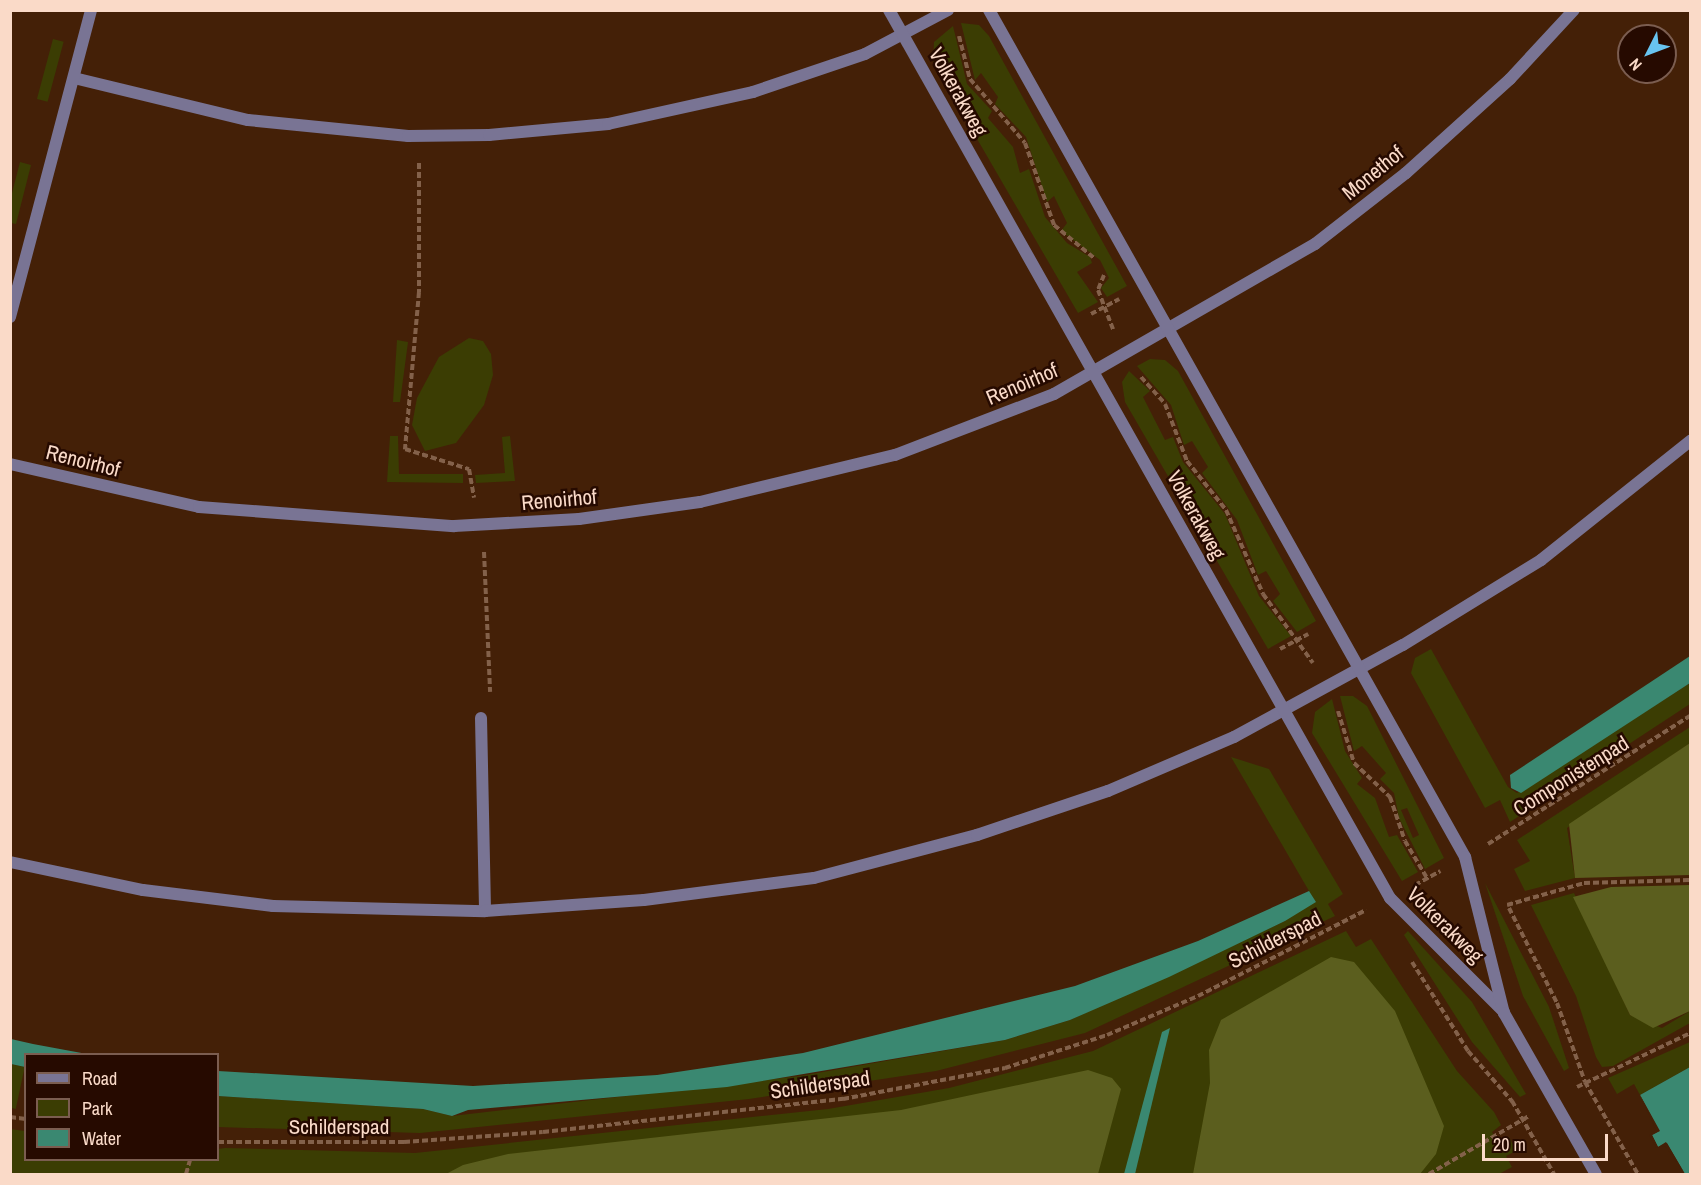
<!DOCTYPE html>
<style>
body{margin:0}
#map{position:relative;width:1701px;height:1185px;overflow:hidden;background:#442007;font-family:"Archivo Narrow",sans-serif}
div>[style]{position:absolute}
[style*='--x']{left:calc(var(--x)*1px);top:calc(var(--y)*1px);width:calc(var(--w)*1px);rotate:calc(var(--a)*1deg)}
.green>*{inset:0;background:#3b3d03;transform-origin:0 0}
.forest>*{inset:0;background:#5b5e1e}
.water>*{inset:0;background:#3a8871}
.pier>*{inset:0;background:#442007}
.path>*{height:4px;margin-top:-2px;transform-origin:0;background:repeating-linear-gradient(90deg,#83614a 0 6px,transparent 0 9px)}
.service>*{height:12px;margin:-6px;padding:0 6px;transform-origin:6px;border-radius:6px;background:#797494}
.minor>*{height:12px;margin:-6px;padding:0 6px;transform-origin:6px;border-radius:6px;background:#797494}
.tertiary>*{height:12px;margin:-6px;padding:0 6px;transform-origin:6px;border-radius:6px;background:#797494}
span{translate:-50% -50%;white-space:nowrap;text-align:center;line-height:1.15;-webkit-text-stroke:5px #260a00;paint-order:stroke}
.street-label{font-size:21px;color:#fadac8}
.frame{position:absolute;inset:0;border:12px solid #fadac8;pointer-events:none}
.legend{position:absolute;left:24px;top:1053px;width:195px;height:108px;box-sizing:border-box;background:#260a00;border:2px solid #7b5d50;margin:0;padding:8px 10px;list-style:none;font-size:18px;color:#fadac8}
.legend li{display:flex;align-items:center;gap:12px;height:30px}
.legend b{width:30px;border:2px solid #7b5d50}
.north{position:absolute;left:1617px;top:24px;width:60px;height:60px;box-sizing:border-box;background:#260a00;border:2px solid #7b5d50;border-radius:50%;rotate:228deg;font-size:16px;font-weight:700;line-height:24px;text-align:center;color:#fadac8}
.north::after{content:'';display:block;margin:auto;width:21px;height:27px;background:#68c4f0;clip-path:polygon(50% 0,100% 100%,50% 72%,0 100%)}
.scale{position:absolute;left:1482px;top:1134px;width:126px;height:27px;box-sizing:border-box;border:3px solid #fadac8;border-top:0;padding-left:8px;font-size:18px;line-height:21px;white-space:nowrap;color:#fadac8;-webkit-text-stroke:4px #260a00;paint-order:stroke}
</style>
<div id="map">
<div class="green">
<i style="clip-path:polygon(961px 23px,979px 25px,989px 36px,1127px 286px,1107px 297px,1101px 288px,1109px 278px,1100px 260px,1061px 231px,1067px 223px,1054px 196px,1047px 202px,1026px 137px,995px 104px,998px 97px,981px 73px,975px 80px)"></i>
<i style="clip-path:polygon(953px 26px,967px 84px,992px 111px,988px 118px,1013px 147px,1020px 173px,1029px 169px,1045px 217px,1067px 243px,1090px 257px,1092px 263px,1077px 272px,1098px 302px,1078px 313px,933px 63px,934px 42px)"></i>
<i style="left:53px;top:39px;width:11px;height:62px;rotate:15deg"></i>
<i style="clip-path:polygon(20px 162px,31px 165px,16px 224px,11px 223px,11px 197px)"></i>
<i style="clip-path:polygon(469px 338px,483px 341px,491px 354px,493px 375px,484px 405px,456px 443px,425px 451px,412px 425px,417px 398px,439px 357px)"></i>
<i style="clip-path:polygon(397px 340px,408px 342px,400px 402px,393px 402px)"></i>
<i style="clip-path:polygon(1150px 359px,1165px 360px,1178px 371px,1316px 621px,1297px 632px,1273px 601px,1280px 594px,1266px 571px,1258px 575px,1237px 520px,1202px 473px,1208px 467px,1192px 441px,1184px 445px,1171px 405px,1137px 366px)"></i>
<i style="clip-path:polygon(1129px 371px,1150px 391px,1143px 397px,1165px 440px,1173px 437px,1183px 462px,1225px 514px,1259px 596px,1291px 636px,1268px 649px,1125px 402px,1122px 382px)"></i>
<i style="clip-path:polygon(390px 436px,398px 436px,399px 474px,463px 474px,463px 483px,387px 482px)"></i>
<i style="clip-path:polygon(510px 436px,515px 481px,476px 483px,475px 475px,505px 473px,502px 437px)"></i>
<i style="clip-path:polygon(1431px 649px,1508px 787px,1517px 793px,1690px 683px,1690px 704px,1510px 822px,1500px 800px,1485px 808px,1411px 673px,1415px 658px)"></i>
<i style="clip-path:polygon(evenodd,1340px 696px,1353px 696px,1367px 706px,1444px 858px,1425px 869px,1399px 818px,1394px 793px,1380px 779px,1386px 773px,1362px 746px,1354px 751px,1340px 696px,1407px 808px,1419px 835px,1413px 838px,1401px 810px,1407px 808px)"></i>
<i style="clip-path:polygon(1332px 699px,1345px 751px,1362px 778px,1357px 784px,1375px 798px,1389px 837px,1397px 835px,1418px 872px,1402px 881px,1312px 733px,1315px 712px)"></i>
<i style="clip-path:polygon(1690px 727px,1690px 743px,1567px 828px,1575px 878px,1525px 891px,1514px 869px,1530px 861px,1517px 840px)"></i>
<i style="clip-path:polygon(1231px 757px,1269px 769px,1343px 894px,1328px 904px,1335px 916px,1085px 1033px,936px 1071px,749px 1099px,420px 1133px,218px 1127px,218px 1096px,423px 1109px,452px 1116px,800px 1076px,1005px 1040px,1070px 1020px,1285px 921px,1309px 891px)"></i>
<i style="clip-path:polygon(1485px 883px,1549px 1007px,1569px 1068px,1564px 1071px,1523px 996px)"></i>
<i style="clip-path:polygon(1574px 893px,1630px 1015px,1662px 1028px,1690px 1011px,1690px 1023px,1613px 1066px,1602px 1067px,1596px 1057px,1576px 996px,1531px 905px)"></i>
<i style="clip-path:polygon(1346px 931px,1356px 947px,1371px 939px,1457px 1071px,1494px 1112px,1501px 1125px,1492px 1132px,1498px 1143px,1509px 1137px,1516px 1151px,1506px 1156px,1512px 1167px,1499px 1174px,11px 1174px,10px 1129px,25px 1131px,26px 1160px,218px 1160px,218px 1149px,225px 1148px,415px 1153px,828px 1109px,949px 1088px,1093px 1051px)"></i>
<i style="clip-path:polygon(1408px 931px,1472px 1002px,1526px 1094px,1520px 1097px,1472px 1042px,1404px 935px)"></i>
<i style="clip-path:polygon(1690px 1042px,1690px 1067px,1640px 1095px,1634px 1084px,1617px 1094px,1608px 1078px)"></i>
<i style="left:11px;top:1064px;width:14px;height:43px;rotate:12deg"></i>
</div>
<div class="forest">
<i style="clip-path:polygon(1690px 743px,1690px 875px,1575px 878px,1569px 824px)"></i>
<i style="clip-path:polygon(1690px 885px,1690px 1011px,1653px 1028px,1630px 1015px,1573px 897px,1611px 887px)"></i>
<i style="clip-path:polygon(1331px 957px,1354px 962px,1395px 1011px,1444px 1126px,1436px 1154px,1420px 1174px,1193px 1174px,1210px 1083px,1209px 1050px,1221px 1020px)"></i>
<i style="clip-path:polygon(1088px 1070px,1112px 1078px,1121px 1089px,1098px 1174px,446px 1174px,463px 1165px,508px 1154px,901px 1110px)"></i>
</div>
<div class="water">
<i style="clip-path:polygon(1690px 656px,1690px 683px,1521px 793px,1511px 788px,1510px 775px)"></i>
<i style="clip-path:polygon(1309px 891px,1316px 902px,1285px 921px,1169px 977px,1070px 1020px,1005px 1040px,727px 1087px,468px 1110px,452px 1116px,423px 1109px,218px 1096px,218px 1071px,473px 1086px,657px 1075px,803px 1053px,1075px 986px,1198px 941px)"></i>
<i style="clip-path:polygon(1170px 1028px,1135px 1174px,1124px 1174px,1162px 1032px)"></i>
<i style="clip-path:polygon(11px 1039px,33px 1044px,87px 1054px,26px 1054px,25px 1067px,11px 1064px)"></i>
<i style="clip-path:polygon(1690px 1067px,1690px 1174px,1685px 1174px,1667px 1143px,1658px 1147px,1652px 1135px,1659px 1131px,1640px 1095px)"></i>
</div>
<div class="pier">
<i style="clip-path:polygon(1639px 1093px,1660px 1131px,1652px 1135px,1658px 1147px,1666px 1142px,1685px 1174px,1665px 1146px,1656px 1148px,1649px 1135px,1656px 1130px)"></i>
</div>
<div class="path">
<i style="--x:959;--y:36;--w:44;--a:75.7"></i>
<i style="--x:970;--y:79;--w:84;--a:49.3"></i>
<i style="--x:1025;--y:143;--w:87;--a:70.5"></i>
<i style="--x:1054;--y:225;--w:52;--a:39.5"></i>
<i style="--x:419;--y:163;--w:129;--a:90"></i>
<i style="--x:419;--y:292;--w:158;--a:95.1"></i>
<i style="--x:405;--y:449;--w:67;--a:17.4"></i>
<i style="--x:469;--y:469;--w:29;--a:80"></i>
<i style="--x:1104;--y:275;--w:16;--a:112"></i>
<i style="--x:1098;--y:290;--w:42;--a:69"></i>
<i style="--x:1091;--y:314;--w:32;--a:-28"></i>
<i style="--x:1141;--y:377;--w:36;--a:48"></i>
<i style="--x:1165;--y:404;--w:61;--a:68.9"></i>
<i style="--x:1187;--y:461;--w:63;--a:51.5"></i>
<i style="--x:1226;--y:510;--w:92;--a:66.2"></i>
<i style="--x:1263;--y:594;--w:85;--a:54.1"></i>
<i style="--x:484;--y:552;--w:140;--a:87.5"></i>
<i style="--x:1280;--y:649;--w:32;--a:-28"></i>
<i style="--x:1338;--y:711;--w:54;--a:72.9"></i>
<i style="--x:1354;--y:763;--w:50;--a:43.4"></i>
<i style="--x:1390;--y:797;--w:46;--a:71.2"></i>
<i style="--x:1405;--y:841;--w:43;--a:59.3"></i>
<i style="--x:1488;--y:844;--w:239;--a:-32.4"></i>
<i style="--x:1415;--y:885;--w:29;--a:-29"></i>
<i style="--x:1507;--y:905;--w:80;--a:-15.9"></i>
<i style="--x:1584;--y:883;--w:106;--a:-1.6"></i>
<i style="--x:1509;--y:908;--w:106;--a:63.2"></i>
<i style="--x:1557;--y:1003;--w:84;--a:70.5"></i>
<i style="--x:1585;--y:1082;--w:106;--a:60.1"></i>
<i style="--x:1412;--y:962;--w:105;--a:57.8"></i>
<i style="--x:1468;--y:1051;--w:67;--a:48.7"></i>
<i style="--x:1512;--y:1101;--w:84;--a:60.1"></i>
<i style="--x:1577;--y:1087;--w:125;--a:-25.5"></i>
<i style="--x:10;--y:1117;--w:16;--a:7"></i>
<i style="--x:218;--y:1142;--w:186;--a:0"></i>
<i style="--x:404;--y:1142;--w:139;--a:-4.1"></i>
<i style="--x:543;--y:1132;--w:302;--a:-6.3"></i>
<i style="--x:843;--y:1099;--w:165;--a:-10.8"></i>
<i style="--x:1005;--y:1068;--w:107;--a:-17.9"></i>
<i style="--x:1107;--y:1035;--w:99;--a:-23.2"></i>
<i style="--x:1198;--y:996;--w:189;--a:-27.1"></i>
<i style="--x:186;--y:1174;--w:15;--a:-74"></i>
<i style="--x:1429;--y:1174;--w:116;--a:-30.1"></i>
</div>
<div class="service">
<i style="--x:481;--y:718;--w:193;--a:88.8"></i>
</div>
<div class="minor">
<i style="--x:74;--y:78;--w:179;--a:13.6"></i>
<i style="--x:248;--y:120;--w:161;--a:5.7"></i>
<i style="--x:408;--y:136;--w:81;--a:-0.7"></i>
<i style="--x:489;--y:135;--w:120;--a:-5.3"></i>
<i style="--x:608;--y:124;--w:148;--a:-12.4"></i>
<i style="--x:753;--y:92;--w:118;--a:-18.7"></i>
<i style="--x:865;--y:54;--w:94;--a:-27.9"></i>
<i style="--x:10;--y:317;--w:318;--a:-75.2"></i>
<i style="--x:10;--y:464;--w:194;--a:12.8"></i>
<i style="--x:199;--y:507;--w:256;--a:4.3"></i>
<i style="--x:454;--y:526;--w:125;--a:-3.2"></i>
<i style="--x:579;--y:519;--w:122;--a:-8"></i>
<i style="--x:700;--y:502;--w:201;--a:-13.6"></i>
<i style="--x:895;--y:455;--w:170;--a:-21"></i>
<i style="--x:1054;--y:394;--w:301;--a:-29.9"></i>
<i style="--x:1315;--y:244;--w:115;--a:-38"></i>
<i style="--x:1406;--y:173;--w:140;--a:-42.1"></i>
<i style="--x:1510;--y:79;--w:94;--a:-47.2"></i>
<i style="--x:10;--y:862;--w:136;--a:11.9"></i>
<i style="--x:143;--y:890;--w:131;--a:7"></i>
<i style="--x:273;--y:906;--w:212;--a:1.4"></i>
<i style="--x:485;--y:911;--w:159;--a:-4"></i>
<i style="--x:644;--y:900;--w:171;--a:-7.4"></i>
<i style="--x:814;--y:878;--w:169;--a:-14.8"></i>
<i style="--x:977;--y:835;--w:138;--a:-18.6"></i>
<i style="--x:1108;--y:791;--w:137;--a:-23.2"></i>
<i style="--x:1234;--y:737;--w:192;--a:-28.6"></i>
<i style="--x:1403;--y:645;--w:162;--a:-31.6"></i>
<i style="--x:1541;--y:560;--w:191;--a:-38.6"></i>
</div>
<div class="tertiary">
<i style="--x:889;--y:10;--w:1020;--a:60.57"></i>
<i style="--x:1390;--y:898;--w:161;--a:45"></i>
<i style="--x:989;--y:10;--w:972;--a:60.66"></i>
<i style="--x:1465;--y:857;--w:161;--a:76"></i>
<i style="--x:1504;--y:1013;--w:185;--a:60.3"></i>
</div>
<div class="street-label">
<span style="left:958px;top:92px;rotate:61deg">Volkerakweg</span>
<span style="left:1373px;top:173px;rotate:-39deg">Monethof</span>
<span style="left:1022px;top:384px;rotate:-23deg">Renoirhof</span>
<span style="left:83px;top:461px;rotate:14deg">Renoirhof</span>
<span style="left:559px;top:500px;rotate:-5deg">Renoirhof</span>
<span style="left:1196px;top:515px;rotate:61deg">Volkerakweg</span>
<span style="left:1571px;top:776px;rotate:-32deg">Componistenpad</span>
<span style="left:1445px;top:925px;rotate:45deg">Volkerakweg</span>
<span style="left:1275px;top:940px;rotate:-27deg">Schilderspad</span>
<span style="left:820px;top:1085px;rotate:-8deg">Schilderspad</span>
<span style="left:339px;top:1127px">Schilderspad</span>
</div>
<div class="frame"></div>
<ul class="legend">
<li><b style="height:8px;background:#797494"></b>Road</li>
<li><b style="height:16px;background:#3b3d03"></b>Park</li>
<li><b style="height:16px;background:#3a8871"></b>Water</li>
</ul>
<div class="north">N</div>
<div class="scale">20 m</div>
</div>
